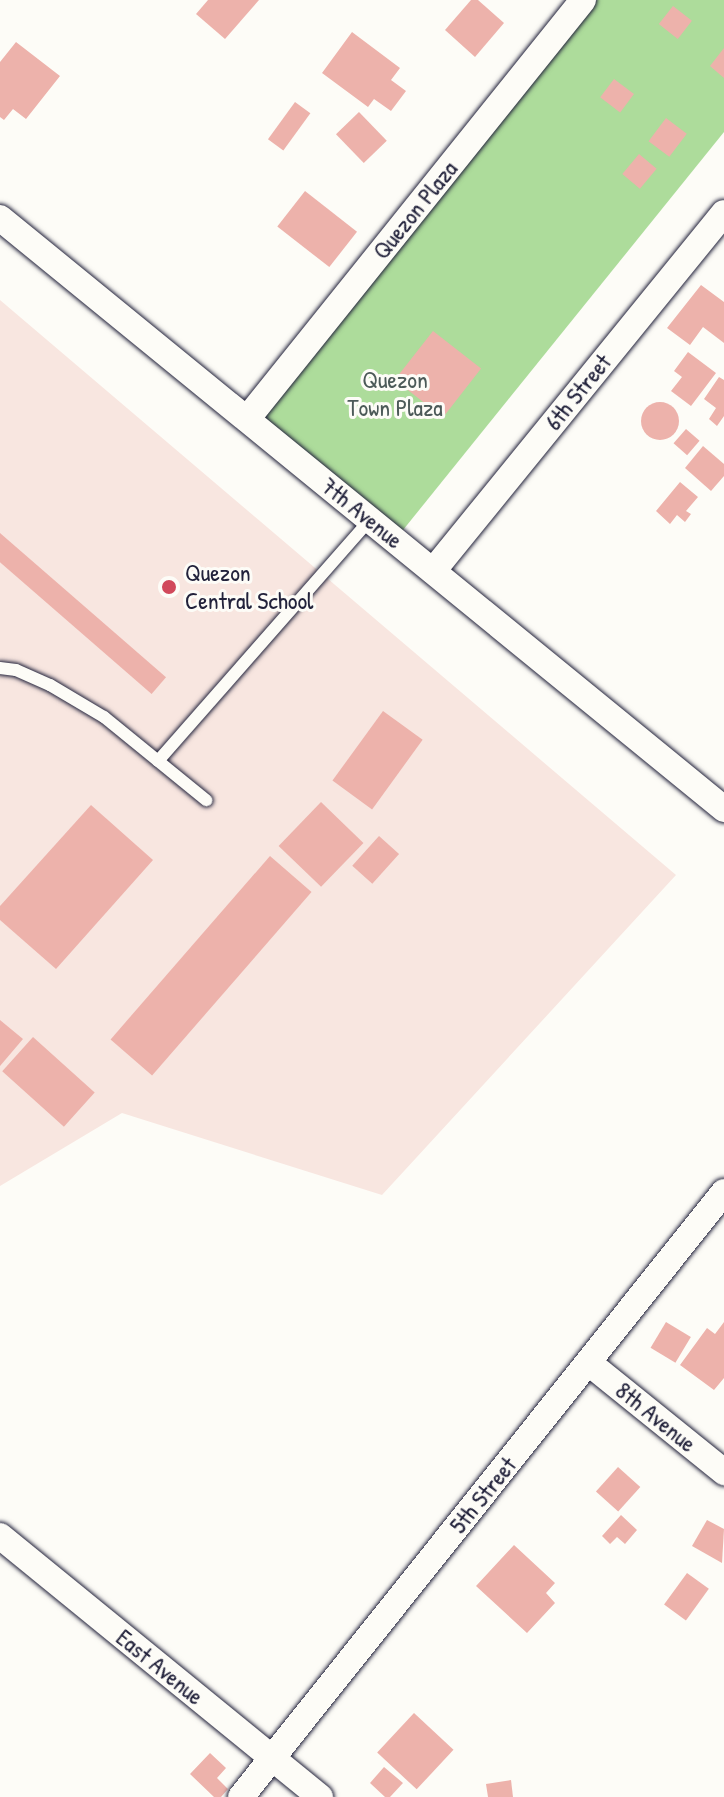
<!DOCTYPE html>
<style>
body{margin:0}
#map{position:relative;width:724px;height:1797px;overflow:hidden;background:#fdfcf7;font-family:"Patrick Hand",sans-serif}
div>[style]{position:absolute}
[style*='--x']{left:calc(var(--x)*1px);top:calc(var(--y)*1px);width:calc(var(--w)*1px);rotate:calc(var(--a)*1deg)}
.built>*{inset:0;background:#f8e6e0}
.green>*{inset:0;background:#addc9b}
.building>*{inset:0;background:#edb2ab;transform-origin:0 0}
.round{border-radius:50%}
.roads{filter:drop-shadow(0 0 2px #22223b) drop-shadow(0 0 2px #22223b)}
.lane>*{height:12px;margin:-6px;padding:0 6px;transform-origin:6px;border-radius:6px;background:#fdfcf7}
.street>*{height:26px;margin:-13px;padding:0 13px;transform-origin:13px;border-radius:13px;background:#fdfcf7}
.dots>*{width:22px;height:22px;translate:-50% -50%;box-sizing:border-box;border:4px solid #fdfcf7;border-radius:50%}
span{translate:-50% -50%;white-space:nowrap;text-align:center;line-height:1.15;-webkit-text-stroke:6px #fdfcf7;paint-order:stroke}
.street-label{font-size:24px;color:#22223b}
.park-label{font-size:24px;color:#4c5a58}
.poi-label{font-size:24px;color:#22223b}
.left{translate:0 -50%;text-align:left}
</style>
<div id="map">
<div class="built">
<i style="clip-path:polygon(0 300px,676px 875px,382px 1195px,122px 1113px,0 1186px)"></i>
</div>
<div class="green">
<i style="clip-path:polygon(597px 0,724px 0,724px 132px,399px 535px,252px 425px)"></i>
</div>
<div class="building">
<i style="clip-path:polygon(208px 0,259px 0,225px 39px,196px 14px)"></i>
<i style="clip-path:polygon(471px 0,478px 0,504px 23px,475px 57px,445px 30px)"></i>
<i style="left:673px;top:6px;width:24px;height:23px;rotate:38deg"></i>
<i style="clip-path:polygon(352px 32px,400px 68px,391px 80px,406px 91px,391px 111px,374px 99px,368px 107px,322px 73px)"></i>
<i style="clip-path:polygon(16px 42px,60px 76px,26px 119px,13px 109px,4px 120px,0 117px,0 62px)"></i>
<i style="clip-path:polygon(724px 48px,724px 78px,710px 66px)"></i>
<i style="left:614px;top:79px;width:25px;height:23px;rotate:37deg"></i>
<i style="left:295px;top:102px;width:19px;height:46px;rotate:36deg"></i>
<i style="left:359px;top:112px;width:40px;height:32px;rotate:46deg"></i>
<i style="left:666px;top:118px;width:26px;height:29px;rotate:37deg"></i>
<i style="left:639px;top:154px;width:23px;height:26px;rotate:40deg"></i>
<i style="left:305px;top:191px;width:66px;height:45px;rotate:38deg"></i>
<i style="clip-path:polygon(701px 285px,724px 302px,724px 343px,703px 327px,690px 345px,667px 328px)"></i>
<i style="left:433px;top:331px;width:61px;height:62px;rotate:38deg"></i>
<i style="clip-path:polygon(688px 352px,716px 373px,691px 406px,671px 391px,682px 377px,674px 371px)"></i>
<i style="clip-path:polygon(719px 377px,724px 380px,724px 416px,717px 426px,709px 419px,716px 408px,704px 399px)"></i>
<i class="round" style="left:641px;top:402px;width:38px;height:38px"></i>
<i style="left:686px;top:429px;width:18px;height:19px;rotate:41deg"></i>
<i style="clip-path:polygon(703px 446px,724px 464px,724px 476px,711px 491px,685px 468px)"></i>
<i style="clip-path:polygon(680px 482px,698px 497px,686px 511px,691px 514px,685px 522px,677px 515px,670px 524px,656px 511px)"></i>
<i style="left:0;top:533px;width:220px;height:22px;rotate:41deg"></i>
<i style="left:383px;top:711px;width:49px;height:86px;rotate:36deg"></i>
<i style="left:321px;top:802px;width:59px;height:61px;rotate:44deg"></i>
<i style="clip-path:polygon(91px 805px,153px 860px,56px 969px,0 920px,0 906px)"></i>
<i style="left:379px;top:836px;width:27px;height:40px;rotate:42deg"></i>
<i style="left:270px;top:856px;width:55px;height:243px;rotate:41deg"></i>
<i style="clip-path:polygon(0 1020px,23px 1039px,0 1066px)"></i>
<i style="left:33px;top:1037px;width:83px;height:46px;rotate:42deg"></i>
<i style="left:666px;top:1322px;width:29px;height:30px;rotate:31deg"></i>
<i style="clip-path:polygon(724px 1322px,724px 1378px,714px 1390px,680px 1365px,707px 1328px,715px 1334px)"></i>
<i style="left:618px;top:1467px;width:30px;height:33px;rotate:42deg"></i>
<i style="clip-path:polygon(621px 1515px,637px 1530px,625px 1544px,617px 1537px,610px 1544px,602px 1536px)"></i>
<i style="clip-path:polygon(707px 1520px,724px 1529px,722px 1563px,692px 1546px)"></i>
<i style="clip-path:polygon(514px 1545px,555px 1583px,546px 1593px,555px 1603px,527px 1633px,476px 1586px)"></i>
<i style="left:687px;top:1573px;width:27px;height:39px;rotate:36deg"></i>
<i style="left:414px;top:1713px;width:54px;height:54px;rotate:43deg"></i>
<i style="clip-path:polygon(210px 1753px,226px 1768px,217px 1778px,228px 1789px,221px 1797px,214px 1797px,190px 1774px)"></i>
<i style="clip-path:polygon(384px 1767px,403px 1783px,390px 1797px,385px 1797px,370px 1783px)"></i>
<i style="clip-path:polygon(511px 1780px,513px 1797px,488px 1797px,486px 1784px)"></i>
</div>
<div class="roads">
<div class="lane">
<i style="--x:0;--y:668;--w:16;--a:7"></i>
<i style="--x:16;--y:670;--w:37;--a:24"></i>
<i style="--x:50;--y:685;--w:63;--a:30.7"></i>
<i style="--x:104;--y:717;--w:132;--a:39.1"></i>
<i style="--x:158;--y:761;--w:321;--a:-48.7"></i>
</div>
<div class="street">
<i style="--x:0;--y:218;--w:935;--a:39.22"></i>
<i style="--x:247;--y:419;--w:537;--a:-51.27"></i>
<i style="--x:433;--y:571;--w:461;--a:-50.9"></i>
<i style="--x:589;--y:1363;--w:174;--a:38.9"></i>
<i style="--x:0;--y:1536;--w:413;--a:39.2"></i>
<i style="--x:241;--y:1797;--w:774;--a:-51.4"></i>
</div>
</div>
<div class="dots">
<i style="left:169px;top:587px;background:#d1495b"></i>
</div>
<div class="street-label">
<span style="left:415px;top:210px;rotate:-51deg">Quezon Plaza</span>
<span style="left:578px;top:392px;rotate:-51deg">6th Street</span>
<span style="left:362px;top:513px;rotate:39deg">7th Avenue</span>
<span style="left:656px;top:1417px;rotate:39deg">8th Avenue</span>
<span style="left:483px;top:1495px;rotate:-51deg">5th Street</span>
<span style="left:160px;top:1667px;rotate:39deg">East Avenue</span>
</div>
<div class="park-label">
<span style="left:395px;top:394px">Quezon<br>Town Plaza</span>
</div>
<div class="poi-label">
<span class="left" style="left:185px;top:587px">Quezon<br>Central School</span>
</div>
</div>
